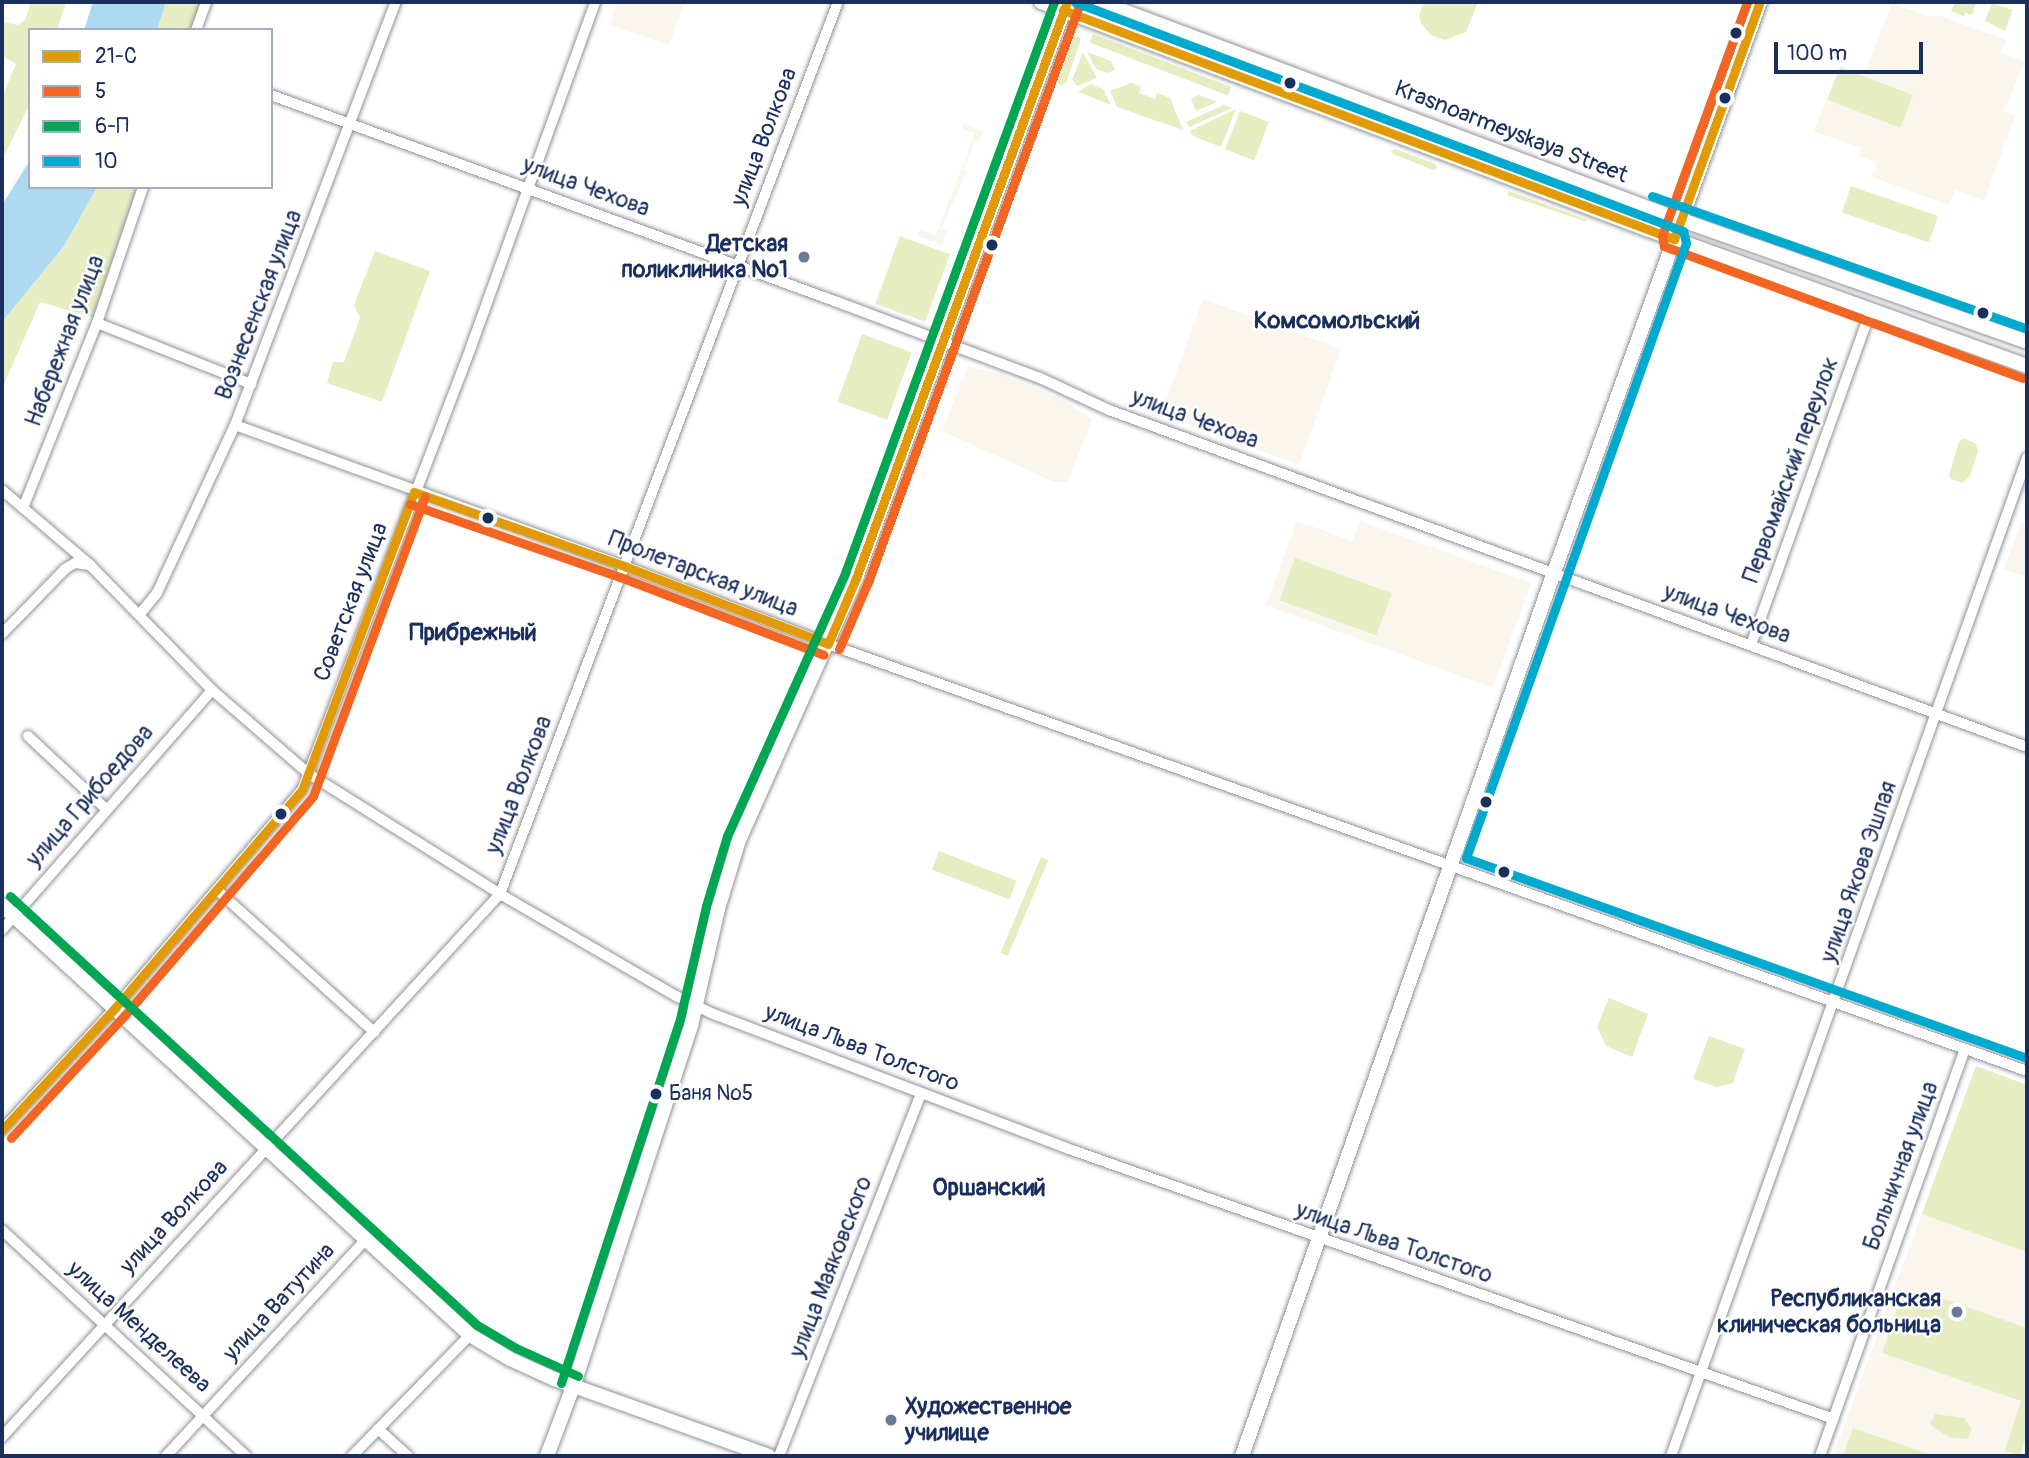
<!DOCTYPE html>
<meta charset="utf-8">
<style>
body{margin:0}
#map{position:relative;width:2029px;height:1458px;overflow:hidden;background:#fff;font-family:Pangolin,sans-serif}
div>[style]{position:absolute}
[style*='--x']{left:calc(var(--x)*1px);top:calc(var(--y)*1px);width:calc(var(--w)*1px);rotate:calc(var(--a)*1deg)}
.built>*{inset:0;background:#faf5ed;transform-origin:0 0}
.green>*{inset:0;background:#e6edc2;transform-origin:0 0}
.water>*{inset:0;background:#addaf1}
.roads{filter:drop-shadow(0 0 2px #8e929a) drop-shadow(0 0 2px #8e929a)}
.minor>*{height:10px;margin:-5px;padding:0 5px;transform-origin:5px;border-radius:5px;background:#fff}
.major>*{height:14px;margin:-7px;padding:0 7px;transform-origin:7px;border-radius:7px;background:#fff}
.bus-1>*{height:9px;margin:-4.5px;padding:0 4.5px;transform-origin:4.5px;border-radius:4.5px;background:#e19a09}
.bus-2>*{height:9px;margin:-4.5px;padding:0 4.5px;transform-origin:4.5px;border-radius:4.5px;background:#f26522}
.bus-3>*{height:9px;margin:-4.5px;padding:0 4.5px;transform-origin:4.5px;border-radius:4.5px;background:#00a651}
.bus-4>*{height:9px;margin:-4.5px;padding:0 4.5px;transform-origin:4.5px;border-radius:4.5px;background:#00a9ce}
.dots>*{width:19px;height:19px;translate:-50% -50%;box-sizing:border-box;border:4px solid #fff;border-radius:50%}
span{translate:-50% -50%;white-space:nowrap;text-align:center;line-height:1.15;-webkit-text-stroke:5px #fff;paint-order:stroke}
.bus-label{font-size:21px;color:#1b2f5e}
.left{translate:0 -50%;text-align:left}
.street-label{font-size:23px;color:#1b2f5e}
.poi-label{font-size:23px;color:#1b2f5e;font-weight:700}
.right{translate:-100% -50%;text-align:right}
.neighbourhood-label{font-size:24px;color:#1b2f5e;font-weight:700}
.frame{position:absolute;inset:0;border:4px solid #1b2f5e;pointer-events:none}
.legend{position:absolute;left:28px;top:28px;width:245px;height:161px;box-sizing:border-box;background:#fff;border:2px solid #a4acbf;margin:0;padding:9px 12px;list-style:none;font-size:21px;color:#1b2f5e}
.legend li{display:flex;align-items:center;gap:14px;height:35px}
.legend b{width:35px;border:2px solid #a4acbf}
.scale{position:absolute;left:1774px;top:42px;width:149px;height:32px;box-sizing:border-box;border:4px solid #1b2f5e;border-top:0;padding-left:9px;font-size:21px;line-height:24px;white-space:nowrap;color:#1b2f5e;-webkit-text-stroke:5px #fff;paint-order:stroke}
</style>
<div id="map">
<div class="built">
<i style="clip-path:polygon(617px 2px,684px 2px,669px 45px,609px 25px)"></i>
<i style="clip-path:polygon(1892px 3px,1926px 16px,1940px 16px,2006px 40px,2001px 53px,2024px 62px,2004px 111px,2015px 116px,1984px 201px,1955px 190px,1949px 205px,1872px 177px,1877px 163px,1859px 156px,1861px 148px,1814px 131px,1840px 67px,1864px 76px)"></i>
<i style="clip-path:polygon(963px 123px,984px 131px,979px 142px,975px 141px,964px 169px,967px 171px,941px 229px,947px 231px,942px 245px,917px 236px,920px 229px,936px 235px,975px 133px,961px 128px)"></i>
<i style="left:1203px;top:299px;width:147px;height:123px;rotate:20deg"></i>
<i style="clip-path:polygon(968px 366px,1005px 376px,1061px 399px,1092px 419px,1068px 482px,1054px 482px,942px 431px)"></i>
<i style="clip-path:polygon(1297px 521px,1352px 541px,1360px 521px,1531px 583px,1493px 688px,1266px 605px)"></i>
<i style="clip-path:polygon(2021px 522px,2027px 524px,2027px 577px,2004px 569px)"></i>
<i style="clip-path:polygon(1976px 1066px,2027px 1085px,2027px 1456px,1833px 1456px)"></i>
</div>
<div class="green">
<i style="clip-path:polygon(31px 2px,66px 2px,57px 30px,30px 30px,30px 104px,2px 160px,2px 97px,16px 64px,2px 56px,2px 22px,18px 25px,25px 20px)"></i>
<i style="clip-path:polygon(166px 2px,203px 2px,194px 30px,157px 30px)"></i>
<i style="clip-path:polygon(1424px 2px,1478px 2px,1466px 32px,1445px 40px,1431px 35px,1421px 23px,1419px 16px)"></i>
<i style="clip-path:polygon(1955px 2px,1977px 2px,1972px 15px,1965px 13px,1964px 16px,1951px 11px)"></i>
<i style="clip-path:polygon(1992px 3px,2013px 10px,2005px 31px,1985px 21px)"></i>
<i style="left:1101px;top:10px;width:580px;height:3px;rotate:21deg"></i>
<i style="left:1093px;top:34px;width:148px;height:9px;rotate:21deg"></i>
<i style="clip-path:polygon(1078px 36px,1081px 39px,1066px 83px,1060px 86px,1058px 80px,1074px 37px)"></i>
<i style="clip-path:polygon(1083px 52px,1097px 78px,1077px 86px,1072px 80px)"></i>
<i style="clip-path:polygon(1087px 52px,1111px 61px,1115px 70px,1107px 73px,1096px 69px)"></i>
<i style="left:1840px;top:67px;width:78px;height:35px;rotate:21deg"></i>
<i style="clip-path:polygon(1131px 83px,1141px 86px,1139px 93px,1155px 99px,1157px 93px,1170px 98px,1183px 130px,1117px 107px,1110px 91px)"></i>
<i style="clip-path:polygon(1091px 84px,1103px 89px,1111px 105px,1078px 92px)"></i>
<i style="clip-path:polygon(1199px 95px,1217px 102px,1196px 111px,1191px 99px)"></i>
<i style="clip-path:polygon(1224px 105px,1232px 108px,1189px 127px,1186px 122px)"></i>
<i style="clip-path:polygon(1236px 109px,1221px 147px,1193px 136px,1190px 131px)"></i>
<i style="left:1240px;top:111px;width:31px;height:41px;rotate:21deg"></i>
<i style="clip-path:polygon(1395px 149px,1435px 164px,1437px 168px,1434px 170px,1393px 154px,1391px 151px)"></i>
<i style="left:1851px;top:186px;width:92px;height:28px;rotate:19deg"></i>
<i style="clip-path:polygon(97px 187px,141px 187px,96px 318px,40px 302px,2px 389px,2px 322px,64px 246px)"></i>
<i style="clip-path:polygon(1509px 191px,1585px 219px,1587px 222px,1507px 195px)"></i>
<i style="left:900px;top:236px;width:53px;height:72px;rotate:20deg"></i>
<i style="clip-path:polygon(375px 251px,430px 271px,382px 402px,327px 383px,333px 362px,344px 362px,360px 318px,354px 305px)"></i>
<i style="left:862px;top:334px;width:53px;height:72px;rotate:20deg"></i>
<i style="clip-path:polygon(1964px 438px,1976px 444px,1978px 451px,1970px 476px,1963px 483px,1951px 479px,1949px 475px,1959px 442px)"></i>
<i style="left:1295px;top:558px;width:103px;height:45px;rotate:20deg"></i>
<i style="left:939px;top:851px;width:83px;height:20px;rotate:21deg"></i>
<i style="left:1041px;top:857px;width:8px;height:104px;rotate:23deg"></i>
<i style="clip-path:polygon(1609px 998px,1648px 1014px,1632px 1057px,1606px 1046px,1597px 1027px)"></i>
<i style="clip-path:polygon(1709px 1036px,1745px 1049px,1733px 1083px,1717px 1087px,1693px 1079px)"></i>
<i style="clip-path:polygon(1976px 1066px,2027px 1085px,2027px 1252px,1922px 1214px)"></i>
<i style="clip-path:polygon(1903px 1291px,1916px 1294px,1916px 1301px,1932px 1309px,1938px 1297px,2027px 1328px,2027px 1434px,2020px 1455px,2005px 1451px,2021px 1401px,1882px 1353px)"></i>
<i style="clip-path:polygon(1935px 1414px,1964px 1418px,1972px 1429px,1967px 1439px,1949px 1437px,1936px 1429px,1930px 1424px)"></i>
<i style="clip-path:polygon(1853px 1428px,1934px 1456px,1843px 1456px)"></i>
</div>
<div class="water">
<i style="clip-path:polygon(93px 2px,166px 2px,157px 30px,84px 30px)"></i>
<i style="clip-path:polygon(30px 160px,30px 187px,97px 187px,64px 246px,2px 322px,2px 205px)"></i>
</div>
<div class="roads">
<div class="minor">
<i style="--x:196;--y:30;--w:30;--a:-70"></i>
<i style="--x:271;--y:95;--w:606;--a:20.08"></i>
<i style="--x:840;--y:303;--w:214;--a:20.6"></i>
<i style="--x:1040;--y:378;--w:76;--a:24.9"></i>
<i style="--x:1109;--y:410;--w:978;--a:20.16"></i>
<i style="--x:97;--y:323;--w:166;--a:21.6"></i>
<i style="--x:235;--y:425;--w:414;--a:19.9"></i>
<i style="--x:624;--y:566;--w:218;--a:20.9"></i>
<i style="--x:828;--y:644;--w:1273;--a:19.6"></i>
<i style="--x:2;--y:490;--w:116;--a:40.4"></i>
<i style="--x:90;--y:565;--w:175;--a:45.7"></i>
<i style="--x:212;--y:690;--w:128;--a:40.9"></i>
<i style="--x:309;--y:774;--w:226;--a:32.1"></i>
<i style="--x:500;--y:894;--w:203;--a:30.1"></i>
<i style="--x:676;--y:996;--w:39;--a:26"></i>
<i style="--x:711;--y:1013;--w:383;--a:20.8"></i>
<i style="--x:1069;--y:1149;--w:811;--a:19.44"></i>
<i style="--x:23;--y:508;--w:199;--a:-68.2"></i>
<i style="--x:97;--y:323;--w:144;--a:-71.3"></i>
<i style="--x:140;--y:614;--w:27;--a:-51"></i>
<i style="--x:157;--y:593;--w:185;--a:-65.1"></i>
<i style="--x:235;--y:425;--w:453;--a:-69.2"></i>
<i style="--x:2;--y:634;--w:91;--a:-45.9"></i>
<i style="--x:65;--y:569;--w:12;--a:-31"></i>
<i style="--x:75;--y:563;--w:15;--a:8"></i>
<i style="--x:1751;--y:645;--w:357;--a:-70.3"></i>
<i style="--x:28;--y:736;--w:105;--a:43.1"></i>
<i style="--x:217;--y:890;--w:212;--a:42.1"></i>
<i style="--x:2;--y:930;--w:319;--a:-48.8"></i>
<i style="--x:2;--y:1130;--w:166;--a:-47.2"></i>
<i style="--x:115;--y:1008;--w:287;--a:-49.4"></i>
<i style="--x:302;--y:790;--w:474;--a:-69.1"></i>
<i style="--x:471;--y:347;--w:367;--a:-70.2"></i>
<i style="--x:2;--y:1230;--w:333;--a:42.8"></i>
<i style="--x:378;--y:1429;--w:40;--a:42"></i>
<i style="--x:2;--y:1437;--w:737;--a:-47.48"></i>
<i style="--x:500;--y:894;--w:954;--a:-69.25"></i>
<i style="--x:166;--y:1456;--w:295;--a:-47.3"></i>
<i style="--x:352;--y:1456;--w:169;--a:-45.7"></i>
<i style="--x:779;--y:1456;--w:389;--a:-68.6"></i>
<i style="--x:1671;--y:1456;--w:1060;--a:-70.37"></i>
<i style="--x:1820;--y:1456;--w:432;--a:-70.4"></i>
</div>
<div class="major">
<i style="--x:1041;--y:2;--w:649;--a:20.56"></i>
<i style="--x:1649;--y:230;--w:402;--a:19.8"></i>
<i style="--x:1100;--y:2;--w:594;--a:20.6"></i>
<i style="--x:1656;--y:211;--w:393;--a:19.4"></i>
<i style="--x:2;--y:905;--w:636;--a:42.58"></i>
<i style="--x:470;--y:1335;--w:47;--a:31"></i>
<i style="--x:510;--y:1359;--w:48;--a:24.4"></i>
<i style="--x:554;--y:1379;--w:228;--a:19.7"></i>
<i style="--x:547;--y:1456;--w:74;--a:-69.4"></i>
<i style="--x:573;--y:1387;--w:380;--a:-71.9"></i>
<i style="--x:691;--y:1026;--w:120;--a:-77"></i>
<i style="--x:718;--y:909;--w:72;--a:-73.1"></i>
<i style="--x:739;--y:840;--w:287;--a:-65.9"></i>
<i style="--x:856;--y:578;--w:613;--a:-69.88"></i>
<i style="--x:1242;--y:1456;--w:949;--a:-70.55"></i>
<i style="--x:1558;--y:561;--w:594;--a:-70.13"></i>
</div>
</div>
<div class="bus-1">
<i style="--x:1063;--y:10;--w:653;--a:20.55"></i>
<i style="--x:1674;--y:239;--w:252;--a:-70.1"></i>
<i style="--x:414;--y:492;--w:223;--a:19.4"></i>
<i style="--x:624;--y:566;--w:218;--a:20.9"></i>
<i style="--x:828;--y:644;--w:72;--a:-67"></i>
<i style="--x:856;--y:578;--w:613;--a:-69.88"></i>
<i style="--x:2;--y:1130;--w:166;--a:-47.2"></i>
<i style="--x:115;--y:1008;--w:287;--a:-49.4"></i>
<i style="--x:302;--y:790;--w:318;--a:-69.4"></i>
</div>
<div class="bus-2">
<i style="--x:1747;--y:2;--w:248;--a:110"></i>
<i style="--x:1662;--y:235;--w:11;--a:80"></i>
<i style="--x:1664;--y:246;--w:382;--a:20.2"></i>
<i style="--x:410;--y:504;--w:222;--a:19.2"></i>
<i style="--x:620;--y:577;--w:218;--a:20.9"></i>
<i style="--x:839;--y:649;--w:73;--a:-66.6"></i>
<i style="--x:868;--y:582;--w:613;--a:-69.88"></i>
<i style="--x:11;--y:1138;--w:166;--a:-47.2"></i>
<i style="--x:124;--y:1016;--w:290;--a:-49.3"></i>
<i style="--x:313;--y:796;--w:320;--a:-69.5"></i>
</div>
<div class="bus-3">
<i style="--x:10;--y:896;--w:634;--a:42.57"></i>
<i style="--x:477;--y:1325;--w:45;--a:30.5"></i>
<i style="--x:516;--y:1348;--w:68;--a:24.3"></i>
<i style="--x:561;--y:1383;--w:379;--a:-71.9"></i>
<i style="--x:679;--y:1023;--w:120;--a:-77"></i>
<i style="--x:706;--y:906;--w:73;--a:-73.3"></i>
<i style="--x:727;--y:836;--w:288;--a:-65.8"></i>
<i style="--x:845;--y:573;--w:608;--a:-69.9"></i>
</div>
<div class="bus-4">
<i style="--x:1075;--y:2;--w:650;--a:20.64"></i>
<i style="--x:1683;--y:231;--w:12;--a:76"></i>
<i style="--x:1686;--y:243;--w:653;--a:109.68"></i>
<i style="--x:1466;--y:858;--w:596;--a:19.62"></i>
<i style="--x:1652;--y:196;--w:398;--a:19.5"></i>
</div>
<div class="dots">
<i style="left:1736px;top:33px;background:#1b2f5e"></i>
<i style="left:1290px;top:83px;background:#1b2f5e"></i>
<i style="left:1725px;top:98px;background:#1b2f5e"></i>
<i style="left:992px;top:245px;background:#1b2f5e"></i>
<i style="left:804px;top:257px;background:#6b7896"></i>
<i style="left:1983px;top:313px;background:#1b2f5e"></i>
<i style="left:488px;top:518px;background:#1b2f5e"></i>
<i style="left:1486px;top:802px;background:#1b2f5e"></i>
<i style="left:281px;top:814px;background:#1b2f5e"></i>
<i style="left:1504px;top:872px;background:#1b2f5e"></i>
<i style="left:656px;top:1094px;background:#1b2f5e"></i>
<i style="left:1957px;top:1312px;background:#6b7896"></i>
<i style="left:891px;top:1420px;background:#6b7896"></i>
</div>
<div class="bus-label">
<span class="left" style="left:669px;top:1094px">Баня №5</span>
</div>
<div class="street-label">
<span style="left:1511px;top:132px;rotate:21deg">Krasnoarmeyskaya Street</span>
<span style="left:764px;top:137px;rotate:-69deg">улица Волкова</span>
<span style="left:586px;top:187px;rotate:20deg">улица Чехова</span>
<span style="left:259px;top:305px;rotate:-69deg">Вознесенская улица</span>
<span style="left:65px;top:341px;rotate:-69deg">Набережная улица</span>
<span style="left:1195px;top:419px;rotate:20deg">улица Чехова</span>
<span style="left:1791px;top:470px;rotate:-70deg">Первомайский переулок</span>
<span style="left:703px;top:574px;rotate:21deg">Пролетарская улица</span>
<span style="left:351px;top:602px;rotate:-69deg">Советская улица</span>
<span style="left:1727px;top:614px;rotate:20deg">улица Чехова</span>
<span style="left:519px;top:785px;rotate:-69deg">улица Волкова</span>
<span style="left:90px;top:796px;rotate:-49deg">улица Грибоедова</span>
<span style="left:1859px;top:872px;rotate:-71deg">улица Якова Эшпая</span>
<span style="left:862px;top:1048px;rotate:21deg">улица Льва Толстого</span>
<span style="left:1901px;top:1166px;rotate:-70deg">Больничная улица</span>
<span style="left:174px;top:1217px;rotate:-47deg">улица Волкова</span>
<span style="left:1394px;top:1243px;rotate:19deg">улица Льва Толстого</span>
<span style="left:831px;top:1267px;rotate:-69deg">улица Маяковского</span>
<span style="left:279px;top:1302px;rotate:-47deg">улица Ватутина</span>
<span style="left:139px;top:1327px;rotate:42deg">улица Менделеева</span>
</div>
<div class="poi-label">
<span class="right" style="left:788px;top:257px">Детская<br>поликлиника №1</span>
<span class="right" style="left:1941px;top:1312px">Республиканская<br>клиническая больница</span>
<span class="left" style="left:905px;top:1420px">Художественное<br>училище</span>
</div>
<div class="neighbourhood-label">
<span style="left:1337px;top:321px">Комсомольский</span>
<span style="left:473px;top:633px">Прибрежный</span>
<span style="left:989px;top:1188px">Оршанский</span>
</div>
<div class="frame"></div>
<ul class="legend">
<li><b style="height:9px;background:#e19a09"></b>21-С</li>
<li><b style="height:9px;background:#f26522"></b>5</li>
<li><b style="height:9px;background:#00a651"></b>6-П</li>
<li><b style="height:9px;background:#00a9ce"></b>10</li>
</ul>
<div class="scale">100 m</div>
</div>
